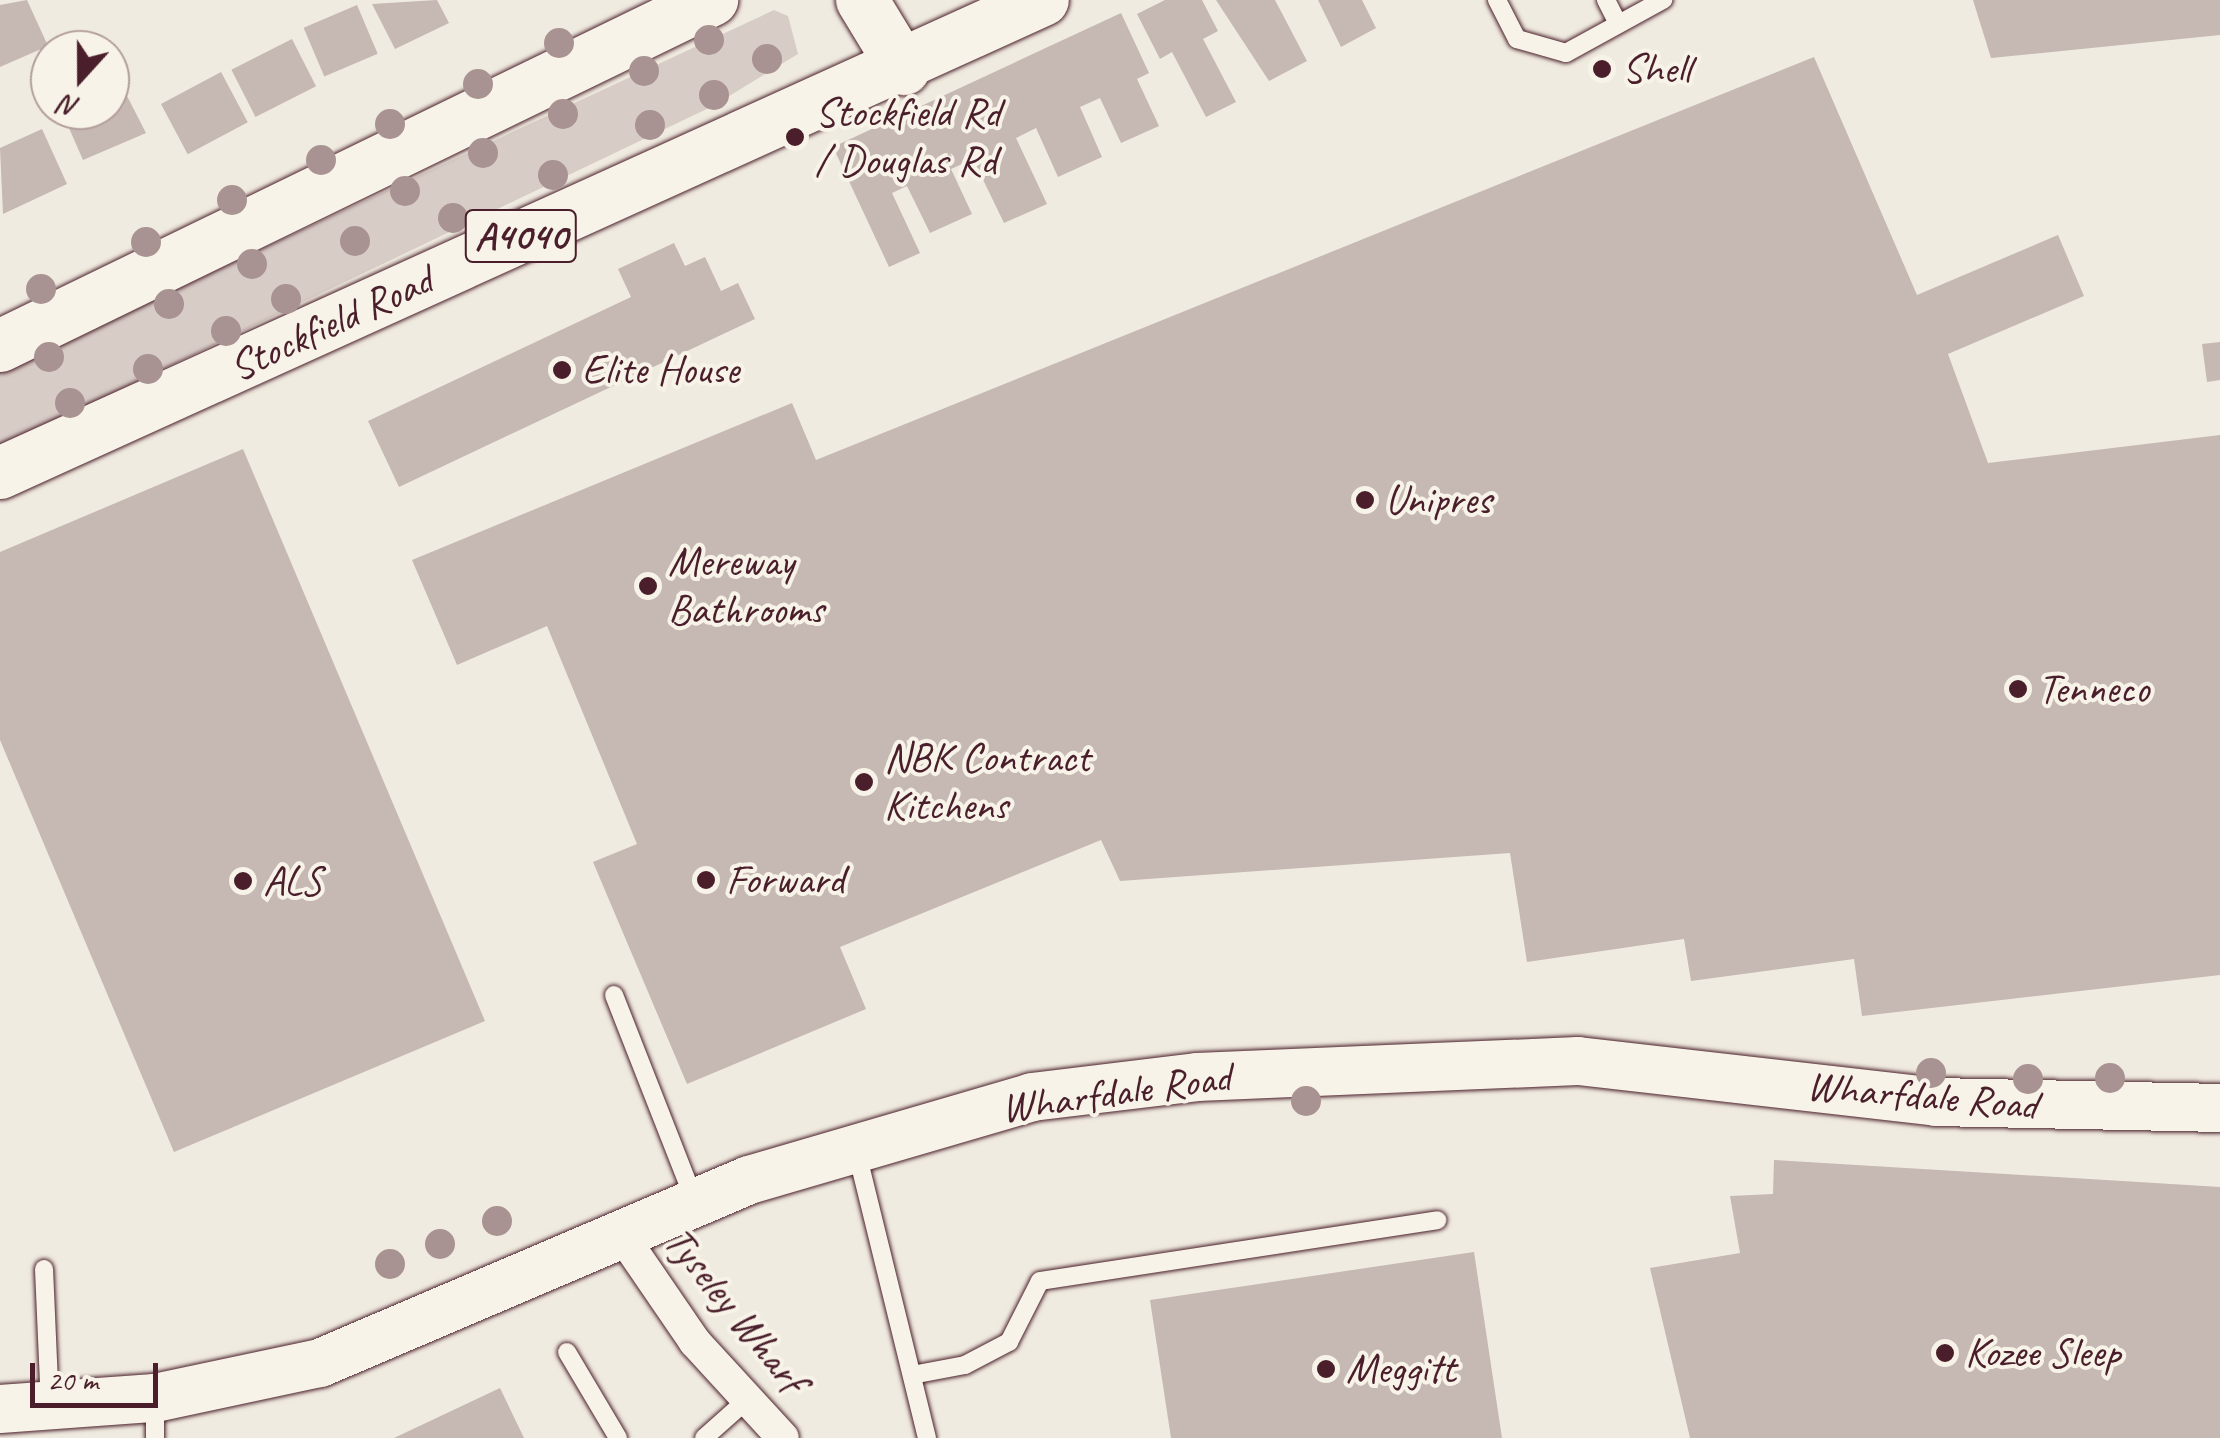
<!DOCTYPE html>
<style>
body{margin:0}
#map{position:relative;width:2220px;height:1438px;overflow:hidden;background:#f0ebe0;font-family:Caveat,sans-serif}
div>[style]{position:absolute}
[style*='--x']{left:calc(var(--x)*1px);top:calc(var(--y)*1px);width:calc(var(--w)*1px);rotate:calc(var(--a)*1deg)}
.green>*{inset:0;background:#d8cdc6}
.building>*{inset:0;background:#c6b8b3;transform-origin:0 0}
.roads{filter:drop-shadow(0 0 2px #4a1f2b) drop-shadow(0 0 2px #4a1f2b)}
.service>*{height:18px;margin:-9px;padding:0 9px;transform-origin:9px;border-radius:9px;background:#f7f3e8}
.minor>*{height:32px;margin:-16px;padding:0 16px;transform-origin:16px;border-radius:16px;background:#f7f3e8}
.secondary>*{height:48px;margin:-24px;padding:0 24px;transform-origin:24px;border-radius:24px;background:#f7f3e8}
.primary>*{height:52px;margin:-26px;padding:0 26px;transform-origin:26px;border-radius:26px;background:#f7f3e8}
.trees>*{width:30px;height:30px;margin:-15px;border-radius:50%;background:#a89292}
.dots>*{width:28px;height:28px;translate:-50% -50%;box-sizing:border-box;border:5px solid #f7f3e8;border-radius:50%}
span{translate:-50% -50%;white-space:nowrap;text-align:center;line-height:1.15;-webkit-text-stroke:8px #f7f3e8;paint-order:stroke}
.shield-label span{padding:2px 8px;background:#f7f3e8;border:2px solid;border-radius:8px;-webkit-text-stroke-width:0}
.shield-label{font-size:40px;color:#4a1f2b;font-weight:700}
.poi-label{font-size:42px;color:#4a1f2b}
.left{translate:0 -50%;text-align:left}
.street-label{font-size:42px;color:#4a1f2b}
.north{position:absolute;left:30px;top:30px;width:100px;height:100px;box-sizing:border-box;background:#f7f3e8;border:2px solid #b29e9c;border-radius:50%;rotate:201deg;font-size:28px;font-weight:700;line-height:40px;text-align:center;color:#4a1f2b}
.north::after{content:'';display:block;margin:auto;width:35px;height:45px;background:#4a1f2b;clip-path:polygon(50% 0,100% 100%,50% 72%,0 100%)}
.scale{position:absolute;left:30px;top:1363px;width:128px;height:45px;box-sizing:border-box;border:5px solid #4a1f2b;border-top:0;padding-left:12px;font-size:30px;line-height:35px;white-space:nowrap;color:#4a1f2b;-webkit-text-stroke:8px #f7f3e8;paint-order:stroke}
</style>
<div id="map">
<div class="green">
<i style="clip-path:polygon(774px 10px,788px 16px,798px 54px,713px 106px,0 447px,0 371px)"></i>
</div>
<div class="building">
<i style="clip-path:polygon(27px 0,48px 46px,0 67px,0 5px)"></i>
<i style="clip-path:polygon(437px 0,449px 23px,395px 49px,372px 4px)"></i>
<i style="clip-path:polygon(1165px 0,1202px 0,1218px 31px,1203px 39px,1236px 102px,1206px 117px,1172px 52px,1160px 59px,1137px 14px)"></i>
<i style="clip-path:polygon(1216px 0,1275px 0,1307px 61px,1269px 81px)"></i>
<i style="clip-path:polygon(1318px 0,1362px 0,1376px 28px,1341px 47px)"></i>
<i style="clip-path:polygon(1973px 0,2220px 0,2220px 35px,1991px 58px)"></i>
<i style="left:357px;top:5px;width:53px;height:58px;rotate:67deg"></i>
<i style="clip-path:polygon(1121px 13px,1149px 73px,1137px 79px,1159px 126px,1121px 143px,1100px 98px,1080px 107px,1102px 157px,1058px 177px,1036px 128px,1016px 138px,1047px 204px,1004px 223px,973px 159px,951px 169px,972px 214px,930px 233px,907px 186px,892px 193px,920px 253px,889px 267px,833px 147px)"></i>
<i style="left:292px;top:39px;width:53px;height:68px;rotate:63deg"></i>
<i style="clip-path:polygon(1814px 57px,1917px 295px,2058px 235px,2084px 296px,1948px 354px,1988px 463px,2220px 435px,2220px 975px,1862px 1016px,1854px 959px,1691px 981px,1684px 939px,1527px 962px,1510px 853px,1120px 881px,1101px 840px,840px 947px,866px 1009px,687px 1084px,593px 862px,637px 844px,547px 626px,457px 665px,412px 560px,792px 403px,816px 460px)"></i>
<i style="left:221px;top:72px;width:57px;height:68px;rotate:62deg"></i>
<i style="clip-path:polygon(126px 94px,146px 133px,83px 160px,65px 119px,110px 110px)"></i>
<i style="clip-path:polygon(42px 129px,67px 184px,3px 214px,0 148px)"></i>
<i style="clip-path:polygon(674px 243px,685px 266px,705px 257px,721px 291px,738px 283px,755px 319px,399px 487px,368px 421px,631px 297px,618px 269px)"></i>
<i style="clip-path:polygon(2220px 342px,2220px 380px,2207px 382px,2202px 344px)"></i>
<i style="clip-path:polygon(243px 449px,485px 1021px,174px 1152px,0 740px,0 552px)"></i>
<i style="clip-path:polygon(1774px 1160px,2220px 1187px,2220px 1438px,1690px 1438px,1650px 1268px,1740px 1253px,1730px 1196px,1773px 1194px)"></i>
<i style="clip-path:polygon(1474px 1252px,1502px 1438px,1171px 1438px,1150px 1300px)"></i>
<i style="clip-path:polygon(500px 1388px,524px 1438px,394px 1438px)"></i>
</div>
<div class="roads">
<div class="service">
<i style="--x:1497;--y:0;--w:44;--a:62.9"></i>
<i style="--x:1517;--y:39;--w:51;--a:15.9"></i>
<i style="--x:1566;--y:53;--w:111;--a:-28.7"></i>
<i style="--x:1606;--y:0;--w:27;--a:63"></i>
<i style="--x:614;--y:995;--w:222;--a:68.6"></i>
<i style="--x:856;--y:1149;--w:298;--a:76.2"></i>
<i style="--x:44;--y:1269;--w:136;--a:87.5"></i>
<i style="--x:567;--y:1352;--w:100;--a:59.3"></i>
<i style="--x:912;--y:1375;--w:54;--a:-10.7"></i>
<i style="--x:965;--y:1365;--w:50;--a:-27.6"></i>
<i style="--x:1009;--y:1342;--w:68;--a:-63.1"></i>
<i style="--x:1040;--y:1281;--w:402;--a:-8.7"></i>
<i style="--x:155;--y:1399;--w:39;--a:90"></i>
<i style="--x:704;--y:1438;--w:59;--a:-41.6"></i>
</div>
<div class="minor">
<i style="--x:621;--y:1234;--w:131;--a:55.6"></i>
<i style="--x:695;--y:1342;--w:130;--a:47.5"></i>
</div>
<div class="secondary">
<i style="--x:0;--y:1409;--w:155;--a:-4.1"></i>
<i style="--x:155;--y:1398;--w:169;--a:-12"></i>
<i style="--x:320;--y:1363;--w:466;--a:-23.1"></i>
<i style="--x:749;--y:1180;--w:295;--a:-16.3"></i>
<i style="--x:1032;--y:1097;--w:166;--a:-6.9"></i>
<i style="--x:1197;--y:1077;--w:381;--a:-2.4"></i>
<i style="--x:1578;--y:1061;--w:360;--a:6.5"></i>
<i style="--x:1936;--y:1102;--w:284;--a:1.2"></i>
</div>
<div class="primary">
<i style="--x:862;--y:0;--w:81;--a:58.7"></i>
<i style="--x:0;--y:346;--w:792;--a:-25.92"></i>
<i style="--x:0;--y:473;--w:1145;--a:-24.39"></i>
</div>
</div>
<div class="trees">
<i style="left:709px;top:40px"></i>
<i style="left:559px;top:43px"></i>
<i style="left:767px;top:59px"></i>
<i style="left:644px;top:71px"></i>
<i style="left:478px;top:84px"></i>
<i style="left:714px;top:95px"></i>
<i style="left:563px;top:114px"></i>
<i style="left:390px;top:124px"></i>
<i style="left:650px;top:125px"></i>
<i style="left:483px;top:153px"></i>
<i style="left:321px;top:160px"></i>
<i style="left:553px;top:175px"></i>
<i style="left:405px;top:191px"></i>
<i style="left:232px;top:200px"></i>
<i style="left:453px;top:218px"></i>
<i style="left:355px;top:241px"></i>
<i style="left:146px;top:242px"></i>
<i style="left:252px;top:264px"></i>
<i style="left:41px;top:289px"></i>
<i style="left:286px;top:299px"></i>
<i style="left:169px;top:304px"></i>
<i style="left:226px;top:331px"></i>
<i style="left:49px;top:357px"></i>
<i style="left:148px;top:369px"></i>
<i style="left:70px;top:403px"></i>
<i style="left:1931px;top:1073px"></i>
<i style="left:2110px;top:1078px"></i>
<i style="left:2028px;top:1079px"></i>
<i style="left:1306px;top:1101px"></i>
<i style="left:497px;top:1221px"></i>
<i style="left:440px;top:1244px"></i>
<i style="left:390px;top:1264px"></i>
</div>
<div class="dots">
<i style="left:1602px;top:69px;background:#4a1f2b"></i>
<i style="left:795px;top:137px;background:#4a1f2b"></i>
<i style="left:562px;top:370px;background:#4a1f2b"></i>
<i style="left:1365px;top:500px;background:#4a1f2b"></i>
<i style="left:648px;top:586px;background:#4a1f2b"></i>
<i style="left:2018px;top:689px;background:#4a1f2b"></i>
<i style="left:864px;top:782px;background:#4a1f2b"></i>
<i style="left:706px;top:880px;background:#4a1f2b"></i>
<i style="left:243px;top:881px;background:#4a1f2b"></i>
<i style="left:1945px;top:1353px;background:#4a1f2b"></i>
<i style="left:1326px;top:1369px;background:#4a1f2b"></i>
</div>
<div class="shield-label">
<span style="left:521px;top:236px">A4040</span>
</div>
<div class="poi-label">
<span class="left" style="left:1622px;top:69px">Shell</span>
<span class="left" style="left:815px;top:137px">Stockfield Rd<br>/ Douglas Rd</span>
<span class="left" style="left:582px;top:370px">Elite House</span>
<span class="left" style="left:1385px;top:500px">Unipres</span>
<span class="left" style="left:668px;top:586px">Mereway<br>Bathrooms</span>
<span class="left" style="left:2038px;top:689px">Tenneco</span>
<span class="left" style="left:884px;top:782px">NBK Contract<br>Kitchens</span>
<span class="left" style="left:726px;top:880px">Forward</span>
<span class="left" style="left:263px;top:881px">ALS</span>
<span class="left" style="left:1965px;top:1353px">Kozee Sleep</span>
<span class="left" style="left:1346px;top:1369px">Meggitt</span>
</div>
<div class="street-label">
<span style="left:331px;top:324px;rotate:-25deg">Stockfield Road</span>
<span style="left:1116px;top:1093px;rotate:-8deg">Wharfdale Road</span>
<span style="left:1922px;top:1096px;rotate:5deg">Wharfdale Road</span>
<span style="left:735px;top:1310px;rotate:51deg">Tyseley Wharf</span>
</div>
<div class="north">N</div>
<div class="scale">20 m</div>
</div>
